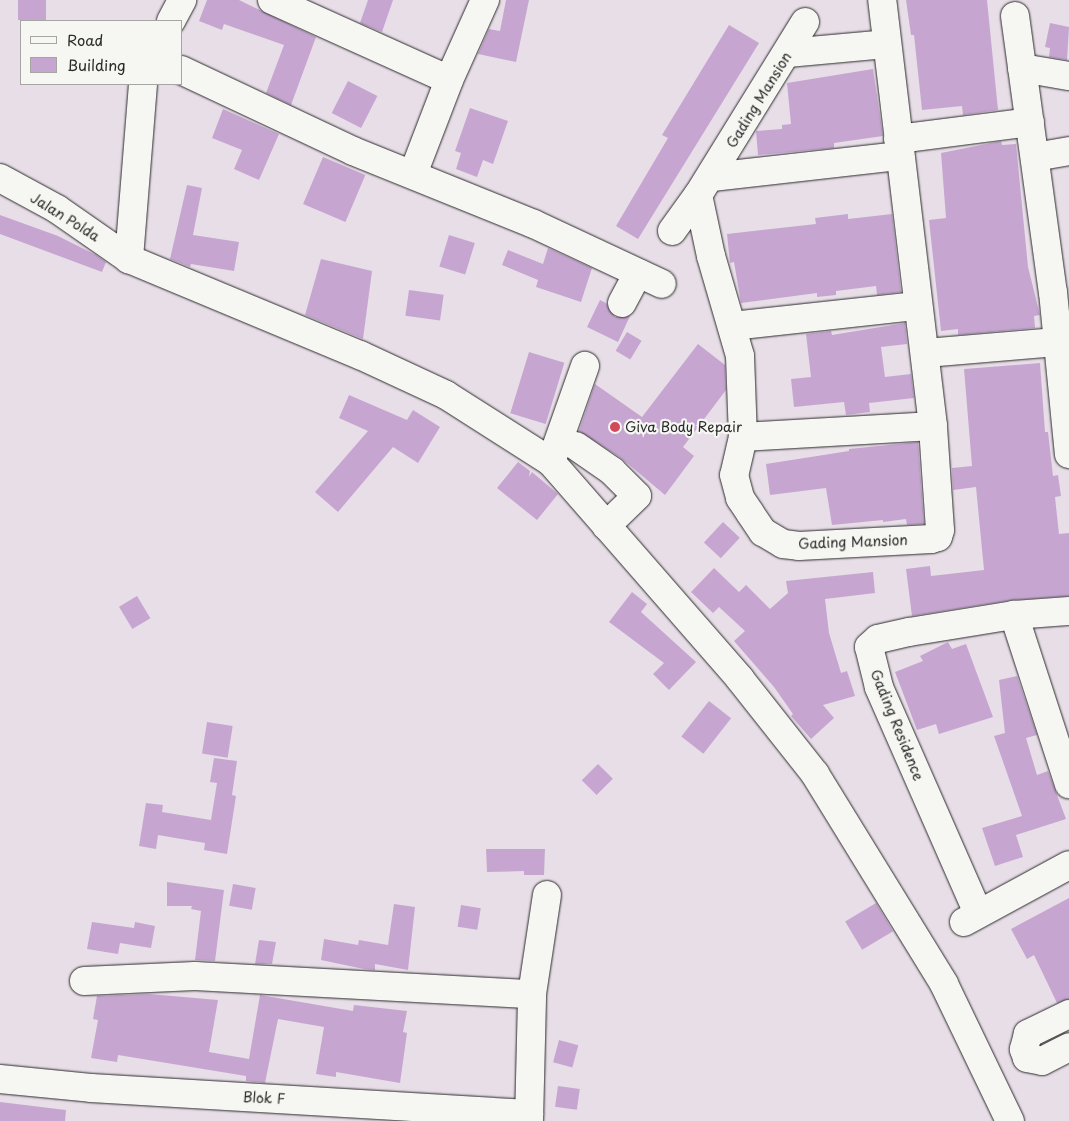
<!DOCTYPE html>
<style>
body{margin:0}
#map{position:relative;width:1069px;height:1121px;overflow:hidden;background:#e8dee8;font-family:"Playpen Sans",sans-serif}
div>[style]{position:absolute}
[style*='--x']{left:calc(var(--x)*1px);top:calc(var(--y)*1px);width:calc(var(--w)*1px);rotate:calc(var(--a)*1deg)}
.building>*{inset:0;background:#c6a6d1;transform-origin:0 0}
.roads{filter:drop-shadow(0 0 1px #2b2b2b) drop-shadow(0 0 1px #2b2b2b)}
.minor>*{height:28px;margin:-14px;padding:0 14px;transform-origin:14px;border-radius:14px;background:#f6f6f2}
.dots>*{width:14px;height:14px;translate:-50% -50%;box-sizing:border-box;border:2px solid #f6f6f2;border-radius:50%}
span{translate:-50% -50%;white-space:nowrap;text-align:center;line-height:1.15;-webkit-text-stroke:4.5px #f6f6f2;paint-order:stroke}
.street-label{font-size:14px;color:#2b2b2b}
.poi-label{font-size:14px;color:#2b2b2b}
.left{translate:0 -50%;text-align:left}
.legend{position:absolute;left:20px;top:20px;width:162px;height:65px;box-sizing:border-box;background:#f6f6f2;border:1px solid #a5a5a2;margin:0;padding:6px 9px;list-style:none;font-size:15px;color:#2b2b2b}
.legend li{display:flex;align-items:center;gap:10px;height:25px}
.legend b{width:25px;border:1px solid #a5a5a2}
</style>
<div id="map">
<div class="building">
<i style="left:18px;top:0;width:28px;height:20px"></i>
<i style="clip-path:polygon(207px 0,239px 0,316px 37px,291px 105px,266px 93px,284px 45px,224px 24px,222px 30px,199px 21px)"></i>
<i style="clip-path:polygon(368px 0,393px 0,382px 32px,360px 23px)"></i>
<i style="clip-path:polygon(506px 0,529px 0,516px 62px,478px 54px,489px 29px,500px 31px)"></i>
<i style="clip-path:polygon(906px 0,987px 0,998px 110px,963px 115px,962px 106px,922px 110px,914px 35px,911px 35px)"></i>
<i style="clip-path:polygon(1050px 23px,1069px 27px,1067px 60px,1049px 57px,1050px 48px,1045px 47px)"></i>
<i style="clip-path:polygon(729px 25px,759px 43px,638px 239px,616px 226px,668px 138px,662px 135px)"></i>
<i style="clip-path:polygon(873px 69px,883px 136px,834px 143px,834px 148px,758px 155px,756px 131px,782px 129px,782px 125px,791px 124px,787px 83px)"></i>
<i style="left:348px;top:81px;width:33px;height:36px;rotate:27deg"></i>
<i style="clip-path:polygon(470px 108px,508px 121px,493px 164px,483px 160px,477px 177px,456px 169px,461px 153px,455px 151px)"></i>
<i style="clip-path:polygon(223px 109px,279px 134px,259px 180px,234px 169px,242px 150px,212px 138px)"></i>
<i style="clip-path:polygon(1001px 141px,1002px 145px,1016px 144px,1028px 267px,1040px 315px,1034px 316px,1035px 328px,958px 335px,958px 329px,941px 331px,929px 220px,946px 218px,941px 153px)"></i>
<i style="left:323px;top:157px;width:46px;height:51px;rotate:23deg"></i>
<i style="clip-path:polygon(187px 185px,202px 188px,193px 235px,239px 242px,234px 271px,191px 264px,190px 267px,170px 259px)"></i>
<i style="clip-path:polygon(848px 214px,848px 219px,892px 214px,901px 292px,877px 295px,876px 286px,836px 291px,836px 295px,817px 297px,817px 293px,741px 303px,734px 262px,730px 263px,727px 234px,816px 224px,815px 218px)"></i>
<i style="clip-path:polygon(0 215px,58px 236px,96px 255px,106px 262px,102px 272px,0 234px)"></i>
<i style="left:449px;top:235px;width:27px;height:33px;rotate:17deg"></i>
<i style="clip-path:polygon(548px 248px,592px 268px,581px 302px,536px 287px,538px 280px,502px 265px,508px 250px,543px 264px)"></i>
<i style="clip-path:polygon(321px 259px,372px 271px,363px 339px,305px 315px)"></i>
<i style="left:409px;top:290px;width:35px;height:26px;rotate:8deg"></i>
<i style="clip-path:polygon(600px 300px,606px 303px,615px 317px,630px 316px,618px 342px,587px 327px)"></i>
<i style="clip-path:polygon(905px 323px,907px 344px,881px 347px,885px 377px,911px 374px,914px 398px,869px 403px,870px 412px,846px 415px,844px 402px,794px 407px,791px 379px,811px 377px,806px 334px,831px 331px,832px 335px)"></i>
<i style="left:627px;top:332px;width:17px;height:22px;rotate:31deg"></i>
<i style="clip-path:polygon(698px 344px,725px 365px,726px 390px,683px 447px,694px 456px,665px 495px,621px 458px,579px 431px,595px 384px,642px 417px)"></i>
<i style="left:529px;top:352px;width:37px;height:64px;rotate:17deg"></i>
<i style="clip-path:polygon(1040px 363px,1045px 432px,1048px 432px,1053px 476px,1058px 475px,1061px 496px,1055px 497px,1059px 534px,1069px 533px,1069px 596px,1012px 600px,912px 616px,906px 569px,930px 566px,931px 576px,984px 570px,976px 487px,953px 490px,952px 468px,972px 466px,964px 369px)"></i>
<i style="clip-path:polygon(349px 395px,407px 420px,413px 410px,440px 427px,418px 463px,393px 447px,338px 512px,315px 492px,368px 431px,339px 418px)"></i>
<i style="clip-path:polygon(918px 442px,924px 524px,907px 525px,906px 519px,883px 522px,883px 520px,832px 525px,826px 488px,770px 495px,766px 464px,849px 451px,849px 449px)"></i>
<i style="clip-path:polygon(518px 462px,530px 471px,529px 477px,532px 472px,558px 494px,537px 520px,497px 488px)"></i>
<i style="left:723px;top:522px;width:23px;height:28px;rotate:43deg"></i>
<i style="clip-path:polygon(714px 568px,739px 592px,746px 585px,770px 609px,788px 593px,786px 581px,873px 572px,875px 593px,825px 599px,829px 633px,841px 673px,847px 671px,855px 696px,823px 705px,834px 718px,811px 739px,791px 716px,793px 714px,774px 687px,734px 641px,745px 631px,719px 607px,713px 613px,691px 592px)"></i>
<i style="clip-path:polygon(632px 592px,647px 604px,641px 612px,696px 662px,669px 690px,653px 674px,664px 663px,609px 622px)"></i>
<i style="left:137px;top:596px;width:26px;height:21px;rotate:59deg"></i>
<i style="clip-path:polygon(948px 642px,952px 649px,966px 644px,993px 717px,939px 734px,936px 724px,917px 730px,895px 672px,923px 661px,920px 656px)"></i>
<i style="clip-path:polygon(1017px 676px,1037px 735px,1026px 738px,1037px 775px,1048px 771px,1066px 819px,1016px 835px,1023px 857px,995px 866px,982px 828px,1022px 816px,994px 736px,1005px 733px,999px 680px)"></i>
<i style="left:709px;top:701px;width:28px;height:45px;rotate:38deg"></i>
<i style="left:207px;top:722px;width:26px;height:32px;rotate:9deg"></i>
<i style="clip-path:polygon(214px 758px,237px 761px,232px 795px,236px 796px,227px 854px,204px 850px,205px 843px,158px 835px,156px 849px,139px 846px,146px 803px,163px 805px,162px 812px,211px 820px,217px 783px,210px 782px)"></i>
<i style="left:598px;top:764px;width:21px;height:23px;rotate:45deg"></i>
<i style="clip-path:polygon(486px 849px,545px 849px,544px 875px,524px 875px,524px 871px,487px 872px)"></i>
<i style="clip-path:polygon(167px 882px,224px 890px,215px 961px,195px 960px,201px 911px,191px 909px,192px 906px,167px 906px)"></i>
<i style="left:233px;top:884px;width:23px;height:22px;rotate:10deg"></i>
<i style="clip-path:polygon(1069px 898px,1069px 999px,1057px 1003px,1034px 955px,1027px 959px,1011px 929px)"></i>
<i style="left:876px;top:903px;width:33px;height:36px;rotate:59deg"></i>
<i style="clip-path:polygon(394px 904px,415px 907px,408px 970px,375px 964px,375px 970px,364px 969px,321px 960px,324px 939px,358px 945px,359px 940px,388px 945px)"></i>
<i style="left:461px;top:905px;width:20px;height:22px;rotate:9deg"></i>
<i style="clip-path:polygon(92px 922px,134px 928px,135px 922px,155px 926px,151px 948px,120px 943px,118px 954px,87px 949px)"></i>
<i style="clip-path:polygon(259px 940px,276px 942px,272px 964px,255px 964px)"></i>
<i style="clip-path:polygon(149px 994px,218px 1000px,209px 1052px,249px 1059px,260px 995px,353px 1011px,354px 1005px,407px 1011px,403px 1032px,407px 1033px,400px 1083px,336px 1072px,336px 1077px,316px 1074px,324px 1027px,278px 1019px,265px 1083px,246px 1081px,246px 1076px,118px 1055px,117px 1062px,91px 1058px,98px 1020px,93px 1019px,97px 996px)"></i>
<i style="left:559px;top:1040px;width:20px;height:23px;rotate:15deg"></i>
<i style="left:558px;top:1086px;width:22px;height:21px;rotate:8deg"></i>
<i style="clip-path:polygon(0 1102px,66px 1110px,65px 1121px,0 1121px)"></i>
</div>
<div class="roads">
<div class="minor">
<i style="--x:272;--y:0;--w:194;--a:24.3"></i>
<i style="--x:1015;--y:16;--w:279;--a:82.2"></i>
<i style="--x:1053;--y:292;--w:163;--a:84.4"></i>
<i style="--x:171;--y:21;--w:24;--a:-62"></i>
<i style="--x:805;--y:22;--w:203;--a:121.7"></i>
<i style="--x:698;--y:195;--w:62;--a:78"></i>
<i style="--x:711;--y:256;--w:104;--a:73.8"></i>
<i style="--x:740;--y:356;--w:81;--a:87.9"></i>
<i style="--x:743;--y:437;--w:39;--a:103"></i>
<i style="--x:734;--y:475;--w:24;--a:75"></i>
<i style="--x:740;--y:498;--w:18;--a:56"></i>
<i style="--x:750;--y:513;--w:23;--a:56"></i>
<i style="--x:763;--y:532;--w:23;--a:31"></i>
<i style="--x:783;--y:544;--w:16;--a:7"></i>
<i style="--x:799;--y:546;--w:132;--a:-3"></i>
<i style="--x:931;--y:539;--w:7;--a:-16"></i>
<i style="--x:938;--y:537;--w:7;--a:-74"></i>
<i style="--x:940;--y:530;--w:104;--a:-93.9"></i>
<i style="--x:933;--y:426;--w:429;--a:-96.8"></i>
<i style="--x:788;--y:53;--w:98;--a:-5.2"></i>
<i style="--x:1022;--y:68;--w:48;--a:9.7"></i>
<i style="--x:181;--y:70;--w:190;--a:25.2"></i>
<i style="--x:353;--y:151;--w:195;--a:22"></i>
<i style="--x:534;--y:224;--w:141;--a:25.1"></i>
<i style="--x:143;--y:84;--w:176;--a:94.6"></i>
<i style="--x:129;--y:259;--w:250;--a:22.6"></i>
<i style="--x:360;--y:355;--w:95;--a:24.9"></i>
<i style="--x:446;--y:395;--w:125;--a:32.5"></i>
<i style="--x:551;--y:462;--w:288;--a:48.9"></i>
<i style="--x:740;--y:679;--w:121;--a:51.7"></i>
<i style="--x:815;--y:774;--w:246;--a:58.4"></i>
<i style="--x:944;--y:984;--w:152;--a:64.3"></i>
<i style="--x:898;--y:139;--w:133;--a:-7.3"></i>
<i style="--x:1035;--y:157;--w:35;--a:-10"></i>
<i style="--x:413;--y:174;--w:101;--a:-69"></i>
<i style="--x:449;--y:80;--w:88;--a:-65.8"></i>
<i style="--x:712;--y:177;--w:189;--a:-6.4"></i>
<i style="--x:0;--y:178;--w:65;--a:28.5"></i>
<i style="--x:57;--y:209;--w:88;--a:34.8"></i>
<i style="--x:672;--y:231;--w:44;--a:-54.2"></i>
<i style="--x:622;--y:303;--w:34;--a:-62"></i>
<i style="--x:732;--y:326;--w:186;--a:-6.2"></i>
<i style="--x:926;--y:353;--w:131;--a:-4.8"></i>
<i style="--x:743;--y:437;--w:190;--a:-3.3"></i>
<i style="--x:576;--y:446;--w:44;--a:34.8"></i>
<i style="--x:612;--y:471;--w:35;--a:45"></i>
<i style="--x:637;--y:496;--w:43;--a:135.9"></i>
<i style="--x:551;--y:462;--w:102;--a:-70.5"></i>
<i style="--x:1014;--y:615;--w:178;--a:72"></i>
<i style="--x:978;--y:913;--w:247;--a:-113.7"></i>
<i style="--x:879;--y:687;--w:41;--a:-104"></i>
<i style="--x:869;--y:647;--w:12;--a:-42"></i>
<i style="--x:878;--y:639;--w:32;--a:-13"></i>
<i style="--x:909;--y:632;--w:106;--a:-9.2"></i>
<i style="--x:1014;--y:615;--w:55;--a:-4.2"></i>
<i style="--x:964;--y:922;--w:119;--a:-28.5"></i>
<i style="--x:84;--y:981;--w:111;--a:-2.6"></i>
<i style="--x:195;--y:976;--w:337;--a:3.1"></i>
<i style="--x:1069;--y:1014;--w:46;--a:154"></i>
<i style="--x:1028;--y:1034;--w:16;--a:105"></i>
<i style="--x:1024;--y:1049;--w:9;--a:72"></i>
<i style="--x:1027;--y:1058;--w:15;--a:11"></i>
<i style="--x:1042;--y:1061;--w:30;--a:-27"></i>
<i style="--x:0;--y:1079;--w:91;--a:5.6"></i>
<i style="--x:91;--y:1088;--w:439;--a:3.4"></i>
<i style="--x:529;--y:1121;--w:127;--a:-88.6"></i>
<i style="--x:532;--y:994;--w:100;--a:-81.4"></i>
</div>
</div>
<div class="dots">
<i style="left:615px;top:427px;background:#d1495b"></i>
</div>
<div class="street-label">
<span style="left:759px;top:100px;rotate:-58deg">Gading Mansion</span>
<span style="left:65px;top:217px;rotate:32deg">Jalan Polda</span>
<span style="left:853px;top:542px;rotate:-2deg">Gading Mansion</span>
<span style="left:897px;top:725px;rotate:68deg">Gading Residence</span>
<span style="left:264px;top:1098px;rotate:3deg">Blok F</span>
</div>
<div class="poi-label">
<span class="left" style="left:625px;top:427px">Giva Body Repair</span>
</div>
<ul class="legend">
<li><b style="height:6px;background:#f6f6f2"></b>Road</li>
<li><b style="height:14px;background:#c6a6d1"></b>Building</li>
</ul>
</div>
